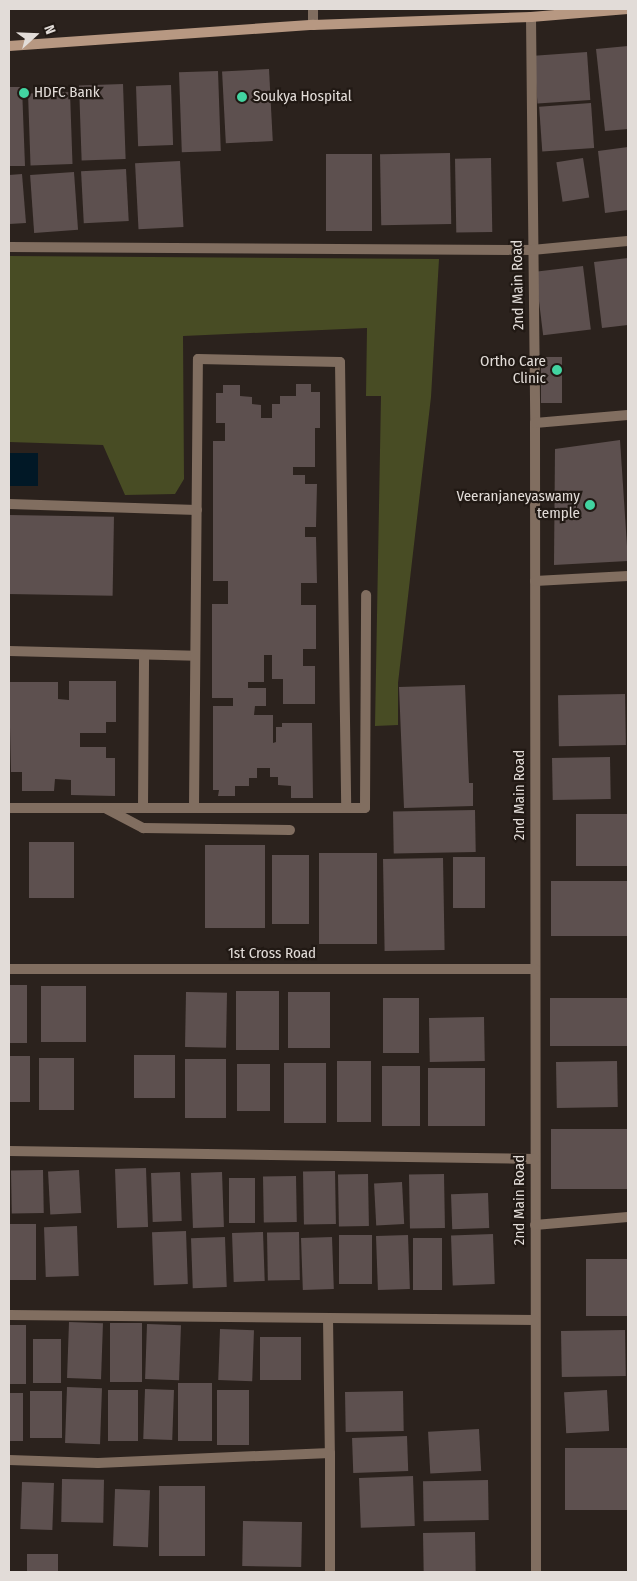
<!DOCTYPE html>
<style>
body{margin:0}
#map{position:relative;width:637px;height:1581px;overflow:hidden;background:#2b221d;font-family:"Fira Sans Condensed",sans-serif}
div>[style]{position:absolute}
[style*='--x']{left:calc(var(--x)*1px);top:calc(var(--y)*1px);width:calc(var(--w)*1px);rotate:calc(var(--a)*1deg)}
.green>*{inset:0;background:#484c24}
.water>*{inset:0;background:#011826;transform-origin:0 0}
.building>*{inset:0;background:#5d504f;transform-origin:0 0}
.service>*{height:10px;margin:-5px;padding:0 5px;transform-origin:5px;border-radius:5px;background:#816e60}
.minor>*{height:10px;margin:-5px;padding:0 5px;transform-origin:5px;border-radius:5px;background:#816e60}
.secondary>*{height:10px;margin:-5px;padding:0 5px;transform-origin:5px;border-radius:5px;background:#b79882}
.dots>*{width:14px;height:14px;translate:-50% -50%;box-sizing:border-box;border:2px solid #211914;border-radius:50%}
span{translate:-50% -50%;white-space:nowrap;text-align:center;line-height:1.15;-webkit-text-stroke:4.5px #211914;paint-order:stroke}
.poi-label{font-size:15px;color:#e2dcd8}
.left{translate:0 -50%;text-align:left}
.right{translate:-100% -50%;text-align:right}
.street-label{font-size:15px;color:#e2dcd8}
.frame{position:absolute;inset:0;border:10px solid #e2dcd8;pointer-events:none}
.north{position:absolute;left:10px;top:10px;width:50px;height:50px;-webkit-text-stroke:4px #211914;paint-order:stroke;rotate:70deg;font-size:14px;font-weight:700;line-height:20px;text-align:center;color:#e2dcd8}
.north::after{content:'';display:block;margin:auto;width:18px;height:22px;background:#e2dcd8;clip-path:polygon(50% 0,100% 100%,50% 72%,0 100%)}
</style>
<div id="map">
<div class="green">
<i style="clip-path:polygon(9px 256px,439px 259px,431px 397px,398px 683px,398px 725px,375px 726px,381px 396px,366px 396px,367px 328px,183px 336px,184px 479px,175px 494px,125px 495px,103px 445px,9px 442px)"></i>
</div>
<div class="water">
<i style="left:38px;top:453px;width:33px;height:29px;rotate:90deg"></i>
</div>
<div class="building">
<i style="clip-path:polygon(628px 46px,628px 129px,605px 131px,596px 49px)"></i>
<i style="left:587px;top:52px;width:48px;height:53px;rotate:86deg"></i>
<i style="left:269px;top:69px;width:72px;height:47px;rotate:87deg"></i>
<i style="left:218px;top:71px;width:80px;height:39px;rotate:88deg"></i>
<i style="left:123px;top:84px;width:75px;height:44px;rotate:88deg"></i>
<i style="left:171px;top:85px;width:60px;height:35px;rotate:88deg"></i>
<i style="clip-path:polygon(9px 87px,22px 87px,25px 166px,9px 166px)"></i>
<i style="left:70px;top:92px;width:72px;height:42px;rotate:88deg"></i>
<i style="left:591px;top:103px;width:45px;height:52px;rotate:86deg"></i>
<i style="clip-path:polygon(628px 147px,628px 210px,605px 213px,598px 151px)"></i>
<i style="left:450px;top:153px;width:71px;height:70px;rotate:89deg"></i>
<i style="left:326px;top:154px;width:46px;height:77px"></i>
<i style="left:491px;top:158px;width:74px;height:36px;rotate:89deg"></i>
<i style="left:583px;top:158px;width:40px;height:27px;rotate:81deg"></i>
<i style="left:180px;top:161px;width:66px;height:45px;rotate:87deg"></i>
<i style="left:126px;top:169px;width:52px;height:45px;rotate:87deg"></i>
<i style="left:74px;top:172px;width:58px;height:44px;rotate:86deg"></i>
<i style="clip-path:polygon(22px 174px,26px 223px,9px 224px,9px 175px)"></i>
<i style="clip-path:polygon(628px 258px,628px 325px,602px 328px,594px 262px)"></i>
<i style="left:583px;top:266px;width:64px;height:48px;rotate:83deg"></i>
<i style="left:541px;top:357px;width:21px;height:46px"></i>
<i style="clip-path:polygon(296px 384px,311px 384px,311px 392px,320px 392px,320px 428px,315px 428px,315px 467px,293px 467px,293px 475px,305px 475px,305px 484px,317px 484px,316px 527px,305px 527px,305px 537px,316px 537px,317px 583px,301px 583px,301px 605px,316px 605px,316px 649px,303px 649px,303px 666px,315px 666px,315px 704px,283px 704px,283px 679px,272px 679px,272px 655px,264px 655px,264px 682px,248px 682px,248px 688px,266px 688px,266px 706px,255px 706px,254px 715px,273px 715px,273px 743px,276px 742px,276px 727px,282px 727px,282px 723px,312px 723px,313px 798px,291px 798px,291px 786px,278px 785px,278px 777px,270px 777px,270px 768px,257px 768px,257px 778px,249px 778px,249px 786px,235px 786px,235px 796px,218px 796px,219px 790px,213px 790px,213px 706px,233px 706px,233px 698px,212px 698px,212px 604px,228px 604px,228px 581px,213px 581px,213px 441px,225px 441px,225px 423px,216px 423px,216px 393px,223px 393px,223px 385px,240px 385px,240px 396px,252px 397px,252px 404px,261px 405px,261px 418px,272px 418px,272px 404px,280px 404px,280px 396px,296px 396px)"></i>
<i style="clip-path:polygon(620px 440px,628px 561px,554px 565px,555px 449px)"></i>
<i style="left:9px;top:515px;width:105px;height:79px;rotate:1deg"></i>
<i style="clip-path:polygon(69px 681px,116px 681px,116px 722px,106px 722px,106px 733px,80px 733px,80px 747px,106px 747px,106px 758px,115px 758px,115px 796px,71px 795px,71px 780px,55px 779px,54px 791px,22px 791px,22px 772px,11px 772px,9px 682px,58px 682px,58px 699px,69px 700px)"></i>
<i style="clip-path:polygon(465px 685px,469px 783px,473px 783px,473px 806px,404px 808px,399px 687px)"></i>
<i style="left:625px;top:694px;width:51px;height:67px;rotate:89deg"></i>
<i style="left:610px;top:757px;width:42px;height:58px;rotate:89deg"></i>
<i style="left:475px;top:810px;width:42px;height:82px;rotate:89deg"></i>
<i style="left:628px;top:814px;width:52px;height:52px;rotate:90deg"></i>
<i style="left:29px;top:842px;width:45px;height:56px"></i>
<i style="left:205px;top:845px;width:60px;height:83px"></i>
<i style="left:319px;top:853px;width:58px;height:91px"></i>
<i style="left:272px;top:855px;width:37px;height:69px"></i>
<i style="left:485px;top:857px;width:51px;height:32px;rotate:90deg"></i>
<i style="left:443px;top:858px;width:92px;height:60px;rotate:89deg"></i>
<i style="left:628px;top:881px;width:55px;height:77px;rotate:90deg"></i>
<i style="left:9px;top:985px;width:18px;height:58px"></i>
<i style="left:41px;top:986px;width:45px;height:56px"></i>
<i style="left:236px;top:991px;width:43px;height:59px"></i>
<i style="left:186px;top:992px;width:41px;height:55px;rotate:1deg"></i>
<i style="left:288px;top:992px;width:42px;height:56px"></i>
<i style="left:383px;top:998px;width:36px;height:55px"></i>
<i style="left:628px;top:998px;width:48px;height:78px;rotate:90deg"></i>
<i style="left:484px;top:1017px;width:44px;height:55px;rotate:89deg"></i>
<i style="left:134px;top:1055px;width:41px;height:43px"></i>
<i style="left:9px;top:1056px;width:21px;height:46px"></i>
<i style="left:74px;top:1058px;width:52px;height:35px;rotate:90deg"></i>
<i style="left:185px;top:1059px;width:41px;height:59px"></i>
<i style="left:371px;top:1061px;width:61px;height:34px;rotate:90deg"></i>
<i style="left:617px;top:1061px;width:46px;height:61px;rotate:89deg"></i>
<i style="left:284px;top:1063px;width:42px;height:60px"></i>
<i style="left:237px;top:1064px;width:33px;height:47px"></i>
<i style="left:382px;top:1066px;width:38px;height:60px"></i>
<i style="left:428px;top:1068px;width:57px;height:58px"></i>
<i style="left:628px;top:1129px;width:60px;height:77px;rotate:90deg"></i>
<i style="left:146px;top:1168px;width:59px;height:31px;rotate:88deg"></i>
<i style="left:43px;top:1170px;width:43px;height:32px;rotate:89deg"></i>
<i style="left:79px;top:1170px;width:43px;height:31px;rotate:87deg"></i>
<i style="left:335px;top:1171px;width:53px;height:32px;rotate:89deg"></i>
<i style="left:180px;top:1172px;width:49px;height:29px;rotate:88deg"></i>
<i style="left:222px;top:1172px;width:55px;height:31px;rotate:88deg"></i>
<i style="left:368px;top:1174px;width:52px;height:30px;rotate:89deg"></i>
<i style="left:444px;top:1174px;width:54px;height:35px;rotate:89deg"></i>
<i style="left:296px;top:1176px;width:46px;height:33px;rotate:89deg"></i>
<i style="left:229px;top:1178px;width:26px;height:45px"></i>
<i style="left:402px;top:1182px;width:42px;height:28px;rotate:87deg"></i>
<i style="left:488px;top:1193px;width:35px;height:37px;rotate:88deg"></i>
<i style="left:9px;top:1224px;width:27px;height:56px"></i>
<i style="left:77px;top:1226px;width:50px;height:33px;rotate:88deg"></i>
<i style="left:186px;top:1231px;width:53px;height:34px;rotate:88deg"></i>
<i style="left:263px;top:1232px;width:49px;height:31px;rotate:88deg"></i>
<i style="left:299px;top:1232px;width:48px;height:32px;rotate:89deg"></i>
<i style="left:493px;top:1234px;width:50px;height:42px;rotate:88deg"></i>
<i style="left:339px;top:1235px;width:33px;height:49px"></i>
<i style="left:408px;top:1235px;width:54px;height:32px;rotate:88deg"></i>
<i style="left:225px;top:1237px;width:50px;height:34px;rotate:88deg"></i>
<i style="left:332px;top:1237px;width:52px;height:31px;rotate:88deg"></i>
<i style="left:413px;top:1238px;width:29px;height:52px"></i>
<i style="left:628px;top:1259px;width:57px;height:42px;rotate:90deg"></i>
<i style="left:69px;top:1322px;width:34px;height:56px;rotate:2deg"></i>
<i style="left:110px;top:1323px;width:32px;height:59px"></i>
<i style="left:147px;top:1324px;width:34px;height:55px;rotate:2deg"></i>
<i style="left:9px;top:1325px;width:17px;height:59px"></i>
<i style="left:220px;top:1329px;width:34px;height:51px;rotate:2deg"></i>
<i style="left:625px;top:1330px;width:46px;height:64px;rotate:89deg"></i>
<i style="left:260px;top:1337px;width:41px;height:43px"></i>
<i style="left:33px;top:1339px;width:28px;height:44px"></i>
<i style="left:178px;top:1383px;width:34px;height:58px"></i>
<i style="left:67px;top:1387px;width:35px;height:56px;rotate:2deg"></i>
<i style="left:145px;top:1389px;width:29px;height:50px;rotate:2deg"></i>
<i style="left:108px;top:1390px;width:30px;height:51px"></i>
<i style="left:217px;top:1390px;width:32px;height:55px"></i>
<i style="left:607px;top:1390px;width:41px;height:43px;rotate:87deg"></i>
<i style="left:30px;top:1391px;width:32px;height:47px"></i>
<i style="left:403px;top:1391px;width:40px;height:58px;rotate:89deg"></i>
<i style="left:9px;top:1393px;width:14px;height:48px"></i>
<i style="left:479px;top:1429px;width:42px;height:51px;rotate:87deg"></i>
<i style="left:407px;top:1436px;width:35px;height:55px;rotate:88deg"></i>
<i style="left:628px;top:1448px;width:62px;height:63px;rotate:90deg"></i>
<i style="left:413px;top:1476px;width:50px;height:54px;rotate:88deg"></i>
<i style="left:62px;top:1479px;width:42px;height:43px;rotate:1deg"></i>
<i style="left:488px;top:1480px;width:40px;height:65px;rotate:89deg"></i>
<i style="left:22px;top:1482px;width:32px;height:47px;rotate:2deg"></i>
<i style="left:159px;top:1486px;width:46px;height:70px"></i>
<i style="left:115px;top:1489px;width:35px;height:57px;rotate:2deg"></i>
<i style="left:243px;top:1521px;width:59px;height:45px;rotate:1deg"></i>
<i style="left:475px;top:1532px;width:40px;height:52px;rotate:89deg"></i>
<i style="left:27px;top:1554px;width:31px;height:18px"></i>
</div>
<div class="service">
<i style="--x:9;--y:504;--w:188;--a:1.8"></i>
<i style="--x:9;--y:651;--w:186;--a:1.5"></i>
<i style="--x:9;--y:808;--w:356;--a:0"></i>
<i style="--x:365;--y:808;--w:213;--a:-89.7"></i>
<i style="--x:143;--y:808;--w:153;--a:-89.6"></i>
<i style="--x:194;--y:808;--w:449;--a:-89.5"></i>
<i style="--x:198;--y:359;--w:142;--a:1.2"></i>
<i style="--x:340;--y:362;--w:446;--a:89.2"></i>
<i style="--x:107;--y:809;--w:41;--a:27.8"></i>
<i style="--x:143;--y:828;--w:147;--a:0.8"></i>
</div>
<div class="minor">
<i style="--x:313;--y:9;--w:16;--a:90"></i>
<i style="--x:531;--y:17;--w:406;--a:89.4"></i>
<i style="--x:535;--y:423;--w:1149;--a:89.95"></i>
<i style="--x:9;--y:247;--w:523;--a:0.33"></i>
<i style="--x:532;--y:250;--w:96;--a:-5.4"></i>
<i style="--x:535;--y:423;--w:93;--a:-4.9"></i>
<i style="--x:535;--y:581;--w:93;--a:-3.1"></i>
<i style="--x:9;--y:969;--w:526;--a:0"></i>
<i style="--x:9;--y:1151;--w:526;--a:0.87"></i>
<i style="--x:535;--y:1225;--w:93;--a:-4.9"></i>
<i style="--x:9;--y:1315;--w:526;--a:0.54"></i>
<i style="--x:328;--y:1318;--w:135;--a:89.2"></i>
<i style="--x:9;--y:1460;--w:89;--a:1.9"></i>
<i style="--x:98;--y:1463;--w:232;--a:-2.5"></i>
<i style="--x:330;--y:1453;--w:119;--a:90"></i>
</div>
<div class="secondary">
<i style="--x:9;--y:46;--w:305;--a:-4"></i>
<i style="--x:313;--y:25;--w:218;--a:-2.1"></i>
<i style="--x:531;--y:17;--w:97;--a:-4.7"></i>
</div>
<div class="dots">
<i style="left:24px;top:93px;background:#42d4a1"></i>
<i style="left:242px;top:97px;background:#42d4a1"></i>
<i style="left:557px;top:370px;background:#42d4a1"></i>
<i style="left:590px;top:505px;background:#42d4a1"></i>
</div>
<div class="poi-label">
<span class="left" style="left:34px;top:93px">HDFC Bank</span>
<span class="left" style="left:253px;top:97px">Soukya Hospital</span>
<span class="right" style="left:546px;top:370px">Ortho Care<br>Clinic</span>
<span class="right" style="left:580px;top:505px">Veeranjaneyaswamy<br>temple</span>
</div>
<div class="street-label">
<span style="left:518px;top:285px;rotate:-91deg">2nd Main Road</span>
<span style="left:520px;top:795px;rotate:-90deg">2nd Main Road</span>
<span style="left:272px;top:954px">1st Cross Road</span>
<span style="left:520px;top:1200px;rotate:-90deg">2nd Main Road</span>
</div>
<div class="frame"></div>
<div class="north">N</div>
</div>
